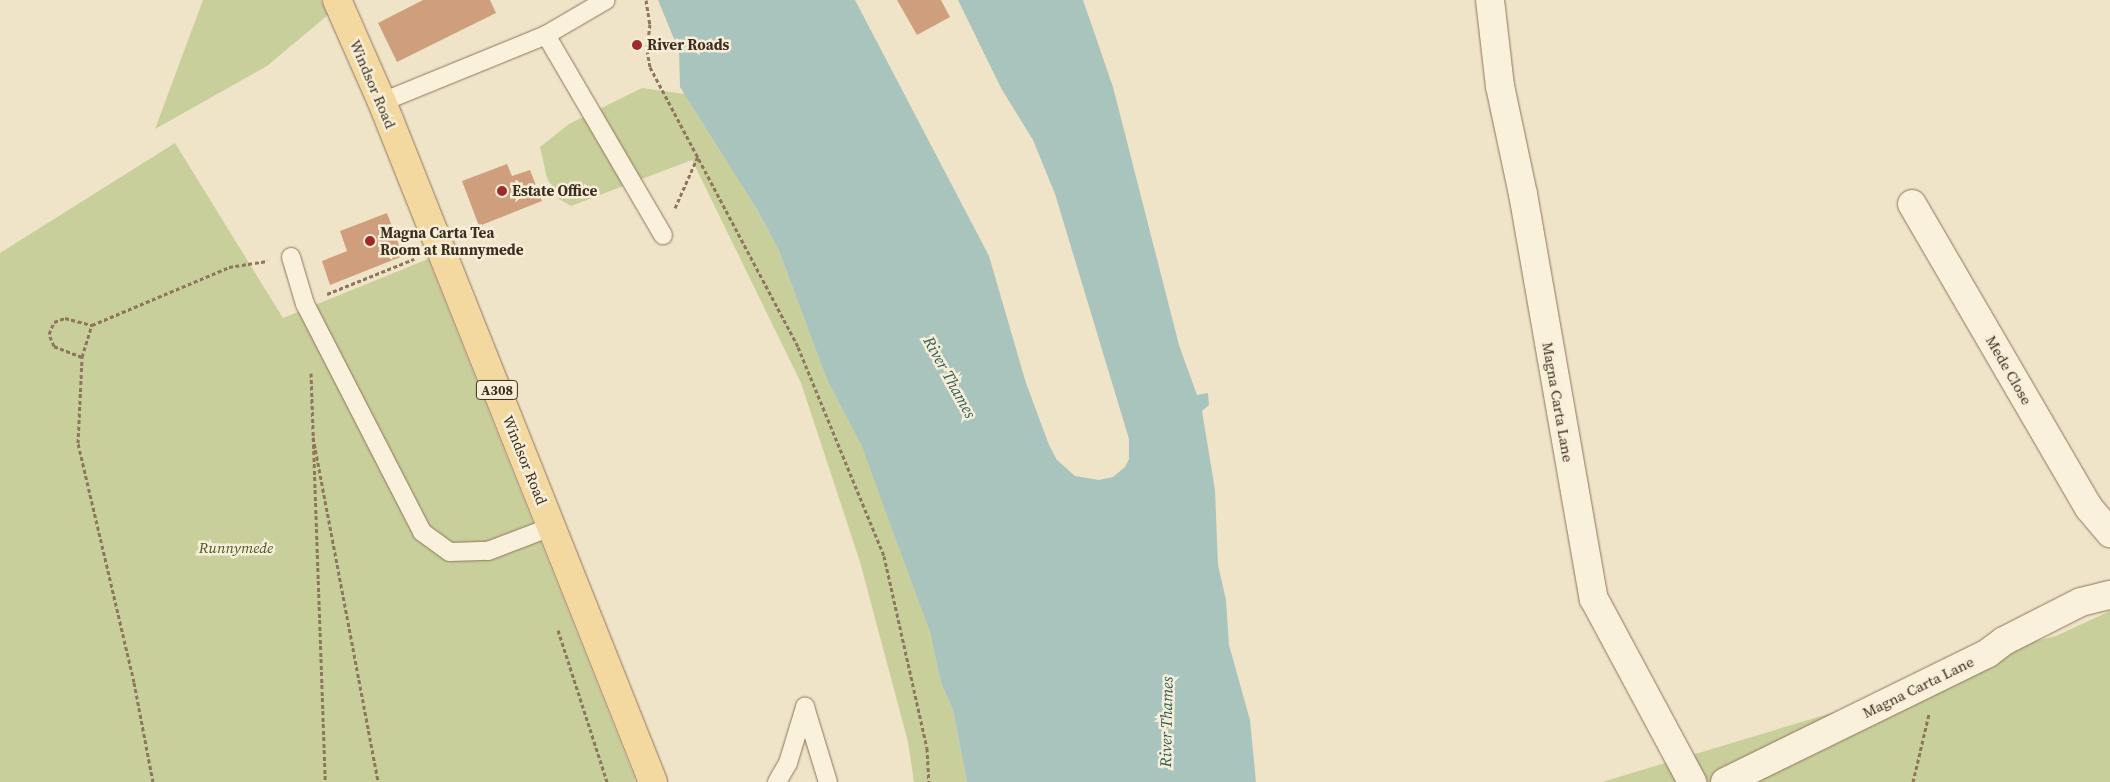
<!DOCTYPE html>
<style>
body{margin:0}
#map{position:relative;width:2110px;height:782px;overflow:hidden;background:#f0e4c8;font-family:"Source Serif 4",serif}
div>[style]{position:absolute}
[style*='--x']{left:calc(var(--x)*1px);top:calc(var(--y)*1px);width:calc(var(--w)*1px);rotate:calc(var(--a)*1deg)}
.green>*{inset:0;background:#c9cf9b}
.water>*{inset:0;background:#a9c4bc}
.building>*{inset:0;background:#cf9f7d}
.path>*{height:3px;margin-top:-1.5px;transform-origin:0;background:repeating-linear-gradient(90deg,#8d765c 0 4px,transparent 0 6.5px)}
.roads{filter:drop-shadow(0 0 1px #8d765c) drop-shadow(0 0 1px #8d765c)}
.service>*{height:18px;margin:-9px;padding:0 9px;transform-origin:9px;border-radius:9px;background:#faf1dc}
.minor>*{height:28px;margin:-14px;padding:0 14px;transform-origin:14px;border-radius:14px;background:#faf1dc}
.primary>*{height:28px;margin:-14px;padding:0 14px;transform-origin:14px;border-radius:14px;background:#f3d9a0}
.dots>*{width:14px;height:14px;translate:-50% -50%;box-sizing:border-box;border:2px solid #f7eed8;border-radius:50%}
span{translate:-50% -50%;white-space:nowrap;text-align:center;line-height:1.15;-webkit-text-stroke:5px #f7eed8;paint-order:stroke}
.shield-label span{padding:1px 4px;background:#f7eed8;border:1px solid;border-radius:4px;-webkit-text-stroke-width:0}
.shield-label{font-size:14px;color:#3d2e20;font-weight:700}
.poi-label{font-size:15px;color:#3d2e20;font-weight:700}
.left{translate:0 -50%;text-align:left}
.street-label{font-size:15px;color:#3d2e20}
.park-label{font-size:15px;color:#4d5a26;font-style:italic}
.water-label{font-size:16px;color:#2f5d5a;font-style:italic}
</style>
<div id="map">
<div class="green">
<i style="clip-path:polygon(203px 0,321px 0,328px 15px,267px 66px,155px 129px)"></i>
<i style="clip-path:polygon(642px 88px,685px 94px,758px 211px,779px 251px,827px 380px,862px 447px,900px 545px,930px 632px,941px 683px,953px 710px,967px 782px,914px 782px,908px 742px,860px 562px,801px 383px,692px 160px,571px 206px,559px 199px,547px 178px,540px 147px,569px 124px)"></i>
<i style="clip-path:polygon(175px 143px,283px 318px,428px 259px,636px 782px,0 782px,0 253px)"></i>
<i style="clip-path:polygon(2110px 611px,2110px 782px,1602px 782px,1851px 707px,1988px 653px,2056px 636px)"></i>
</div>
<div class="water">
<i style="clip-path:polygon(658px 0,855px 0,989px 256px,1026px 383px,1049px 445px,1057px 460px,1075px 476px,1099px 480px,1113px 477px,1125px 467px,1129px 459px,1129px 439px,1055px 194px,1033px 140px,1001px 88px,958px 0,1083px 0,1113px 87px,1179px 345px,1197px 395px,1208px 393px,1209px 405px,1202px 411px,1215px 490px,1218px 565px,1226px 600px,1229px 645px,1250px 720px,1256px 782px,967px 782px,953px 710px,941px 683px,930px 632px,862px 447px,827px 380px,779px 251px,758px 211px,680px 87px,679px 51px)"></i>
</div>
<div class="building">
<i style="clip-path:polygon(423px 0,490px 0,496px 13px,397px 62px,378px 23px)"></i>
<i style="clip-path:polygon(897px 0,941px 0,950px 17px,917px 35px)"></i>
<i style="clip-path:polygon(507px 164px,512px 176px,530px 170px,542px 201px,479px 226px,462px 181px)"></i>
<i style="clip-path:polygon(387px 213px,403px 256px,330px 285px,322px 261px,347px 251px,340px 231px)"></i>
</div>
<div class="path">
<i style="--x:646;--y:0;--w:24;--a:81"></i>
<i style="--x:650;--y:24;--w:26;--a:97"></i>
<i style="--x:647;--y:50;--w:17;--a:80"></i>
<i style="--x:650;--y:67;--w:317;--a:62.1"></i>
<i style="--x:798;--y:347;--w:226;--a:67.6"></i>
<i style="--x:884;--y:556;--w:197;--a:77.4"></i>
<i style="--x:927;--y:748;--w:34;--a:87"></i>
<i style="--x:675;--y:208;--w:57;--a:-66.1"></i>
<i style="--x:327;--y:294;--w:94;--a:-21.9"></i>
<i style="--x:82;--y:357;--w:30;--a:-159"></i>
<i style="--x:54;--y:346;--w:13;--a:-113"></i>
<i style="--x:49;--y:334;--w:13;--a:-67"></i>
<i style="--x:54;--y:322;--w:12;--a:-20"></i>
<i style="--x:65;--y:318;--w:28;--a:15"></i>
<i style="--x:311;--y:373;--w:409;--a:88"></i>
<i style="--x:313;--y:437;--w:351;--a:79.3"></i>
<i style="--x:558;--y:630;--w:160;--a:72.1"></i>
<i style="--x:153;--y:782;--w:102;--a:-100.8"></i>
<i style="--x:134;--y:682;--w:245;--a:-103.2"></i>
<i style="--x:78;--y:443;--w:86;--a:-87.3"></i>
<i style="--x:82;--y:357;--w:34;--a:-73"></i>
<i style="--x:92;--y:325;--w:149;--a:-22.9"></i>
<i style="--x:229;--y:267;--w:39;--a:-9"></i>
<i style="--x:1913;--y:782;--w:70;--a:-76.8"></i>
</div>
<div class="roads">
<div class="service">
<i style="--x:546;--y:35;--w:232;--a:59.7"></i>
<i style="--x:382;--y:102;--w:177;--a:-22.2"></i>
<i style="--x:546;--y:35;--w:69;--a:-30.3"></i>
<i style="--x:291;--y:257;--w:49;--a:73.4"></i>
<i style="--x:305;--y:304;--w:256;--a:62.8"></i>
<i style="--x:422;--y:532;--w:34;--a:36"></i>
<i style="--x:450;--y:552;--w:38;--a:-2"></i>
<i style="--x:488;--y:551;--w:67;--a:-20.9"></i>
<i style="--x:805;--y:707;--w:78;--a:73"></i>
<i style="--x:777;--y:782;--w:22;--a:-60"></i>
<i style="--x:788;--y:763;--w:59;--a:-73.1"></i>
</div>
<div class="minor">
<i style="--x:1490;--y:0;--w:87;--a:83.4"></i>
<i style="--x:1500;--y:86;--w:110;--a:78"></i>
<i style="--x:1523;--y:194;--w:411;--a:80.1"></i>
<i style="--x:1594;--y:599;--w:208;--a:61.8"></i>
<i style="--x:1912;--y:204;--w:352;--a:59.8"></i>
<i style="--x:2089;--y:508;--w:33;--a:50"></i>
<i style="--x:1725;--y:782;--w:293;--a:-26.1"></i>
<i style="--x:1988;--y:653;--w:20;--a:-37"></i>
<i style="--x:2004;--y:641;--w:86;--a:-26.9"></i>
<i style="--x:2081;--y:602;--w:30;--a:-14"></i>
</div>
<div class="primary">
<i style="--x:337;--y:0;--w:111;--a:66.2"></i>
<i style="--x:382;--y:102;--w:732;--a:68.27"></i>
</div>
</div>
<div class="dots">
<i style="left:637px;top:45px;background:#9e2a2b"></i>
<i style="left:502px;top:191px;background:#9e2a2b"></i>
<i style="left:370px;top:241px;background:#9e2a2b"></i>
</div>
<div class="shield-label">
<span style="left:497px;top:390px">A308</span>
</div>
<div class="poi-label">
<span class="left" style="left:647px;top:45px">River Roads</span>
<span class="left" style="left:512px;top:191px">Estate Office</span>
<span class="left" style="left:380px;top:241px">Magna Carta Tea<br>Room at Runnymede</span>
</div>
<div class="street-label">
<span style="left:373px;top:84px;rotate:67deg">Windsor Road</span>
<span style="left:2009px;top:370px;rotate:60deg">Mede Close</span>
<span style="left:1558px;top:402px;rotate:80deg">Magna Carta Lane</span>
<span style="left:525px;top:460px;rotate:68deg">Windsor Road</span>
<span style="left:1918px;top:687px;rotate:-26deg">Magna Carta Lane</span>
</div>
<div class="park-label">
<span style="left:236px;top:548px">Runnymede</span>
</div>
<div class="water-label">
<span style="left:950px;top:377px;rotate:61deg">River Thames</span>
<span style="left:1166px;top:722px;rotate:-89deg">River Thames</span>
</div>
</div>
